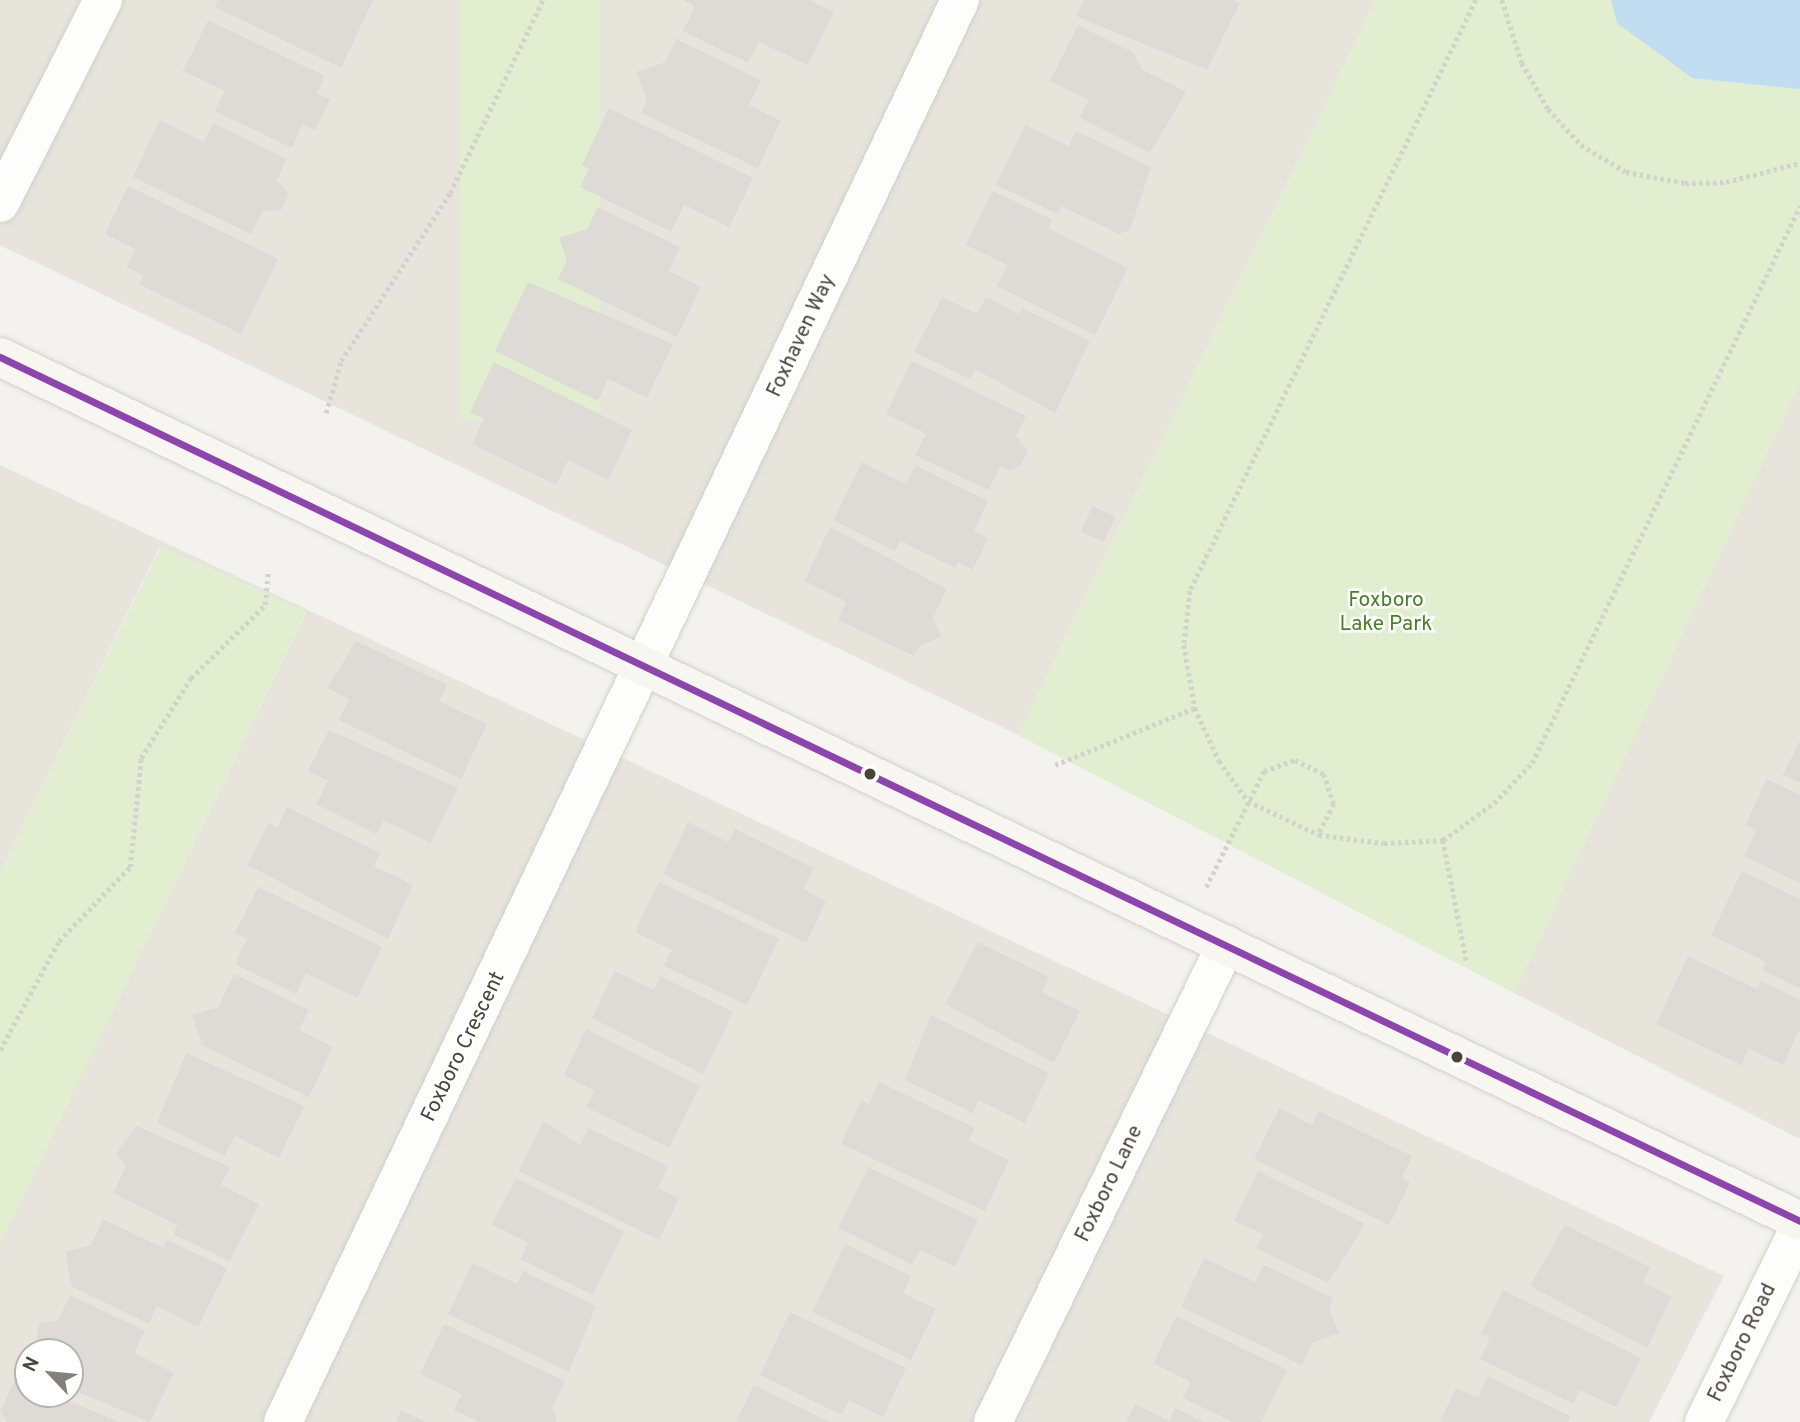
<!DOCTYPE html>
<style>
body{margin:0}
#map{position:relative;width:1800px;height:1422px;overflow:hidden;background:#f4f2ee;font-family:Overpass,sans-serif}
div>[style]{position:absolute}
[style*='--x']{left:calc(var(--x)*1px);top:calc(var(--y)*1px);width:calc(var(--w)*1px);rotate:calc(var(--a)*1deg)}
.residential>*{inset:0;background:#e7e4dc}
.green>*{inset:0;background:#e1eecf;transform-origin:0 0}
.water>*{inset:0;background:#c0ddf1}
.building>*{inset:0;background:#dedbd6;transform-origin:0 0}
.path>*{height:4.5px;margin-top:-2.25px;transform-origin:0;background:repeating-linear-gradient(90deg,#d3d2cc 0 3.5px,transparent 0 7px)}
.roads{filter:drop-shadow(0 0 2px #d2d0cb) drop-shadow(0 0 2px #d2d0cb)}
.street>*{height:38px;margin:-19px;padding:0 19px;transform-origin:19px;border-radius:19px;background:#fdfdfc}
.secondary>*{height:38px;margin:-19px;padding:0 19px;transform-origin:19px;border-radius:19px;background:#f7f6f1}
.bus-1>*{height:7px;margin:-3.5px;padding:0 3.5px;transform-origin:3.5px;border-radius:3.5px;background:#8e44ad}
.dots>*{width:19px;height:19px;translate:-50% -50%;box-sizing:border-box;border:4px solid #fff;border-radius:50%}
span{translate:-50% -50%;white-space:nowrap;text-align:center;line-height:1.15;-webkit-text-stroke:5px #fff;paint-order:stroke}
.street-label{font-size:21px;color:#4b4439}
.park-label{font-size:21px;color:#4a7f2a}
.north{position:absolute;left:14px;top:1338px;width:70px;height:70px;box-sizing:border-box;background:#fff;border:2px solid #b7b4b0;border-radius:50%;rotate:296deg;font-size:19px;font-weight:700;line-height:28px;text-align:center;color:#4b4439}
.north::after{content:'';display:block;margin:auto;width:24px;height:32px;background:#868178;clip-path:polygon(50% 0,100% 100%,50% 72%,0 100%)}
</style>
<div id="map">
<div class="residential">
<i style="clip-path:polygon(0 0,1376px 0,1018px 735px,0 245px)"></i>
<i style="clip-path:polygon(1800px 382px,1800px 1139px,1514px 993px)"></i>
<i style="clip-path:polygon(evenodd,0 465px,1724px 1276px,1649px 1422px,0 1422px,0 1242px,306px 612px,160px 546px,0 873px,0 465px,28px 1352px,70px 1352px,70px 1394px,28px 1394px,28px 1352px)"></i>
</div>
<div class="green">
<i style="left:460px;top:0;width:140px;height:419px"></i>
<i style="clip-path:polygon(1376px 0,1800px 0,1800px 382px,1514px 993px,1018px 735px)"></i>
<i style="clip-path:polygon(161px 546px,306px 611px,0 1242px,0 873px)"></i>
</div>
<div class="water">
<i style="clip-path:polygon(1611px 0,1800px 0,1800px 89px,1692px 78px,1617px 23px)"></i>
</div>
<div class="building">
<i style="clip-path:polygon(218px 0,373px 0,341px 68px,215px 7px)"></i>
<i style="clip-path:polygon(683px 0,810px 0,834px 12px,808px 65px,759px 42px,748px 63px,683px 31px,695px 6px)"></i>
<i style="clip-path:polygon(1084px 0,1233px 0,1240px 3px,1207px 70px,1076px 16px)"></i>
<i style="clip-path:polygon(208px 20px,325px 76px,317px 93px,330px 99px,315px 130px,302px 124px,292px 148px,215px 111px,225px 91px,183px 71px)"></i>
<i style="clip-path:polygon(1078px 25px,1134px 53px,1141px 69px,1186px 92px,1150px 153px,1080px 118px,1089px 100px,1050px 81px)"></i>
<i style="clip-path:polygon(676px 39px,761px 80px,749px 105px,781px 121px,758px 168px,641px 113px,647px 101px,637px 72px,665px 62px)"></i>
<i style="clip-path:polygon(609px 108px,753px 178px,729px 227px,684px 205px,671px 232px,580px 187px,589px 169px,582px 165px)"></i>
<i style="clip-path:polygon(160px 120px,204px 142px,213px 123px,287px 159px,277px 180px,289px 194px,281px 210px,263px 211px,251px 234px,133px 177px)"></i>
<i style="clip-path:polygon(1025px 125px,1069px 146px,1076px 131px,1151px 167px,1130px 230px,1119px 234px,1061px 206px,1058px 214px,996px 185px)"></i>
<i style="clip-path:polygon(128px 186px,278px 259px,241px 334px,139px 284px,143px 275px,127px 267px,135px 249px,105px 234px)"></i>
<i style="clip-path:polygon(993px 191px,1053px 220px,1049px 229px,1128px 268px,1095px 335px,997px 286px,1007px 265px,966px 245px)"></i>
<i style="clip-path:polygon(598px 207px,680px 247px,669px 271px,701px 287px,677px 337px,558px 279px,567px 260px,559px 238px,587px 229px)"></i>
<i style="clip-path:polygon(528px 282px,673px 344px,647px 398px,608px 379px,598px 401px,495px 351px)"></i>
<i style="clip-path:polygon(942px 297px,977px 314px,986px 297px,1019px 314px,1022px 308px,1090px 341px,1055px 413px,975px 369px,970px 379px,914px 352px)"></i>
<i style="clip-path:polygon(912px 361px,1026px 416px,1016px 436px,1028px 451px,1021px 465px,1010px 471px,1000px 466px,988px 490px,915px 455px,926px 434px,886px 414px)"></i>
<i style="clip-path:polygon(494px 362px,632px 430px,608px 480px,568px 460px,556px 485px,472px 444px,484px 419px,470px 412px)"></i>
<i style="clip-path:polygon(862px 462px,906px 484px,915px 465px,988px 501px,974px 531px,988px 538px,973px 570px,958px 562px,955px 568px,900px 541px,895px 551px,833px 520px)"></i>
<i style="left:1093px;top:506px;width:25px;height:28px;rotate:26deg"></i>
<i style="clip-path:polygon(830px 527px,947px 589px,933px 618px,941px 637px,920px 646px,914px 656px,838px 620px,846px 602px,804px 581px)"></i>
<i style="clip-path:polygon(356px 641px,447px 685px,439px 701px,487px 724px,461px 779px,339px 720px,349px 699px,327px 688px)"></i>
<i style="clip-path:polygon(329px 730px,458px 788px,431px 843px,383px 820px,376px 834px,316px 804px,328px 781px,308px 771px)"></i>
<i style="clip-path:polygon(1800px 741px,1800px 783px,1783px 775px)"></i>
<i style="clip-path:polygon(1767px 779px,1800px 795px,1800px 883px,1744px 856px,1756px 830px,1745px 825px)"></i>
<i style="clip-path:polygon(287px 807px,380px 853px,374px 866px,413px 885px,388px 939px,248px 865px,268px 823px,277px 828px)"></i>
<i style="clip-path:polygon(688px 822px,728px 842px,735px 829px,814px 868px,804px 889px,826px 901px,806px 943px,663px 874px)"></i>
<i style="clip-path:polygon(1742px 871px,1800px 899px,1800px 989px,1762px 970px,1766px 962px,1711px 935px)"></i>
<i style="clip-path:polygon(659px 882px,779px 939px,747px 1005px,664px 966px,672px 950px,635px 932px)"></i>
<i style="clip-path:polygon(258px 887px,382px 947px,357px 998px,306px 973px,296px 994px,235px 964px,247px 939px,235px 933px)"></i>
<i style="clip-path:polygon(978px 942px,1049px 977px,1042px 992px,1080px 1011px,1054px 1063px,945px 1004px)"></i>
<i style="clip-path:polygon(1688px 956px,1757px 989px,1761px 981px,1800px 1000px,1800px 1029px,1783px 1065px,1749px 1049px,1741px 1065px,1656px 1024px)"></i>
<i style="clip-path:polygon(615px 971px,654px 990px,660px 976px,733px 1012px,703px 1074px,592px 1018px)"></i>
<i style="clip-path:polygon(234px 974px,309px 1010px,299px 1030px,333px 1047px,309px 1097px,202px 1045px,192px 1015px,218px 1007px)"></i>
<i style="clip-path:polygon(931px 1015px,1049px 1073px,1025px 1123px,979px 1100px,973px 1113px,905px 1080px)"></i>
<i style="clip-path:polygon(586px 1029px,700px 1086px,669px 1148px,586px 1107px,594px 1091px,564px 1075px)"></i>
<i style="clip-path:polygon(186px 1053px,304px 1106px,279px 1158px,235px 1136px,225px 1156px,157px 1123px)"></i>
<i style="clip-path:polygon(879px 1082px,975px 1128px,969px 1141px,1009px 1160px,985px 1211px,841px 1144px,861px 1100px,869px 1104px)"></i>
<i style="clip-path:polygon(1279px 1108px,1312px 1125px,1319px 1111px,1412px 1156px,1402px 1178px,1410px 1182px,1389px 1225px,1254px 1159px)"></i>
<i style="clip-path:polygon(544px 1121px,580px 1145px,588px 1128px,668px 1166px,658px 1188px,679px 1198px,659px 1240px,519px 1171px)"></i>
<i style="clip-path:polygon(137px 1126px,230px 1167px,221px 1185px,259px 1204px,230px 1261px,173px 1234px,177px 1225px,113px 1193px,126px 1166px,116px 1154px)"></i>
<i style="clip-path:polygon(868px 1167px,978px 1220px,955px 1267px,920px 1250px,912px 1265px,838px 1228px)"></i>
<i style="clip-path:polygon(1258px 1171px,1365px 1224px,1328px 1283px,1256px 1248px,1263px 1234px,1234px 1221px)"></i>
<i style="clip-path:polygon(516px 1178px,624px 1231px,593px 1295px,520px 1259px,528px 1243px,492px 1225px)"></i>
<i style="clip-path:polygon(103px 1219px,163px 1248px,167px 1240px,227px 1268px,198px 1327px,157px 1306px,149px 1324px,71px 1286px,66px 1252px,91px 1245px)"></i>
<i style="clip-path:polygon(1565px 1225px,1650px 1267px,1643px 1282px,1672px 1297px,1647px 1348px,1530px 1286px)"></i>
<i style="clip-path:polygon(845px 1244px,911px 1276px,903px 1293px,936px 1309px,911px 1360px,812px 1312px)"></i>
<i style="clip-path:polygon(1204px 1258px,1255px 1282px,1264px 1265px,1333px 1298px,1329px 1307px,1339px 1333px,1312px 1343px,1302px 1365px,1181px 1307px)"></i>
<i style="clip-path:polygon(473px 1263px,517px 1284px,523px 1271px,596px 1306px,569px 1372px,448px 1314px)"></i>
<i style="clip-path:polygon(1503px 1290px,1641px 1358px,1616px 1407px,1580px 1390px,1573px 1404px,1480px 1359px,1490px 1338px,1481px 1334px)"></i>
<i style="clip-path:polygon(70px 1295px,145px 1331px,134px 1353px,174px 1373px,150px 1422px,70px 1389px,70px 1352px,35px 1347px,39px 1322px,58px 1321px)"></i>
<i style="clip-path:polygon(790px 1312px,906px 1368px,883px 1417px,849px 1400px,842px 1415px,760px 1375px)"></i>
<i style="clip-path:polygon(1177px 1316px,1287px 1370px,1261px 1422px,1233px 1422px,1183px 1398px,1191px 1382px,1153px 1363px)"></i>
<i style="clip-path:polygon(444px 1324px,565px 1381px,552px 1407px,557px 1422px,479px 1422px,454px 1410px,462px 1394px,420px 1374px)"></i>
<i style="clip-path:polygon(1488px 1376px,1570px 1416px,1567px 1422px,1440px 1422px,1456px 1388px,1478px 1398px)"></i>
<i style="clip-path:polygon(16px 1378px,28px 1383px,28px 1394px,50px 1394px,120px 1422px,7px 1422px,0 1411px)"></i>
<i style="clip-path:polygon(754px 1385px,830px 1422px,736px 1422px)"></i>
<i style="clip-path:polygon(1135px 1404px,1169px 1421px,1175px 1408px,1204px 1422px,1126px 1422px)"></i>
<i style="clip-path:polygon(401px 1410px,426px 1422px,396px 1422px)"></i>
</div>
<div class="path">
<i style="--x:1476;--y:0;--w:657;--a:115.82"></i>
<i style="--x:1190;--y:591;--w:54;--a:96.3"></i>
<i style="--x:1184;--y:645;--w:64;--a:80.1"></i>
<i style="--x:1195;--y:708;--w:58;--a:65.6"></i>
<i style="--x:1219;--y:761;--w:49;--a:54.1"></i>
<i style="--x:1248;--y:801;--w:79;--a:25.6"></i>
<i style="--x:1319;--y:835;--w:65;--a:7"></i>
<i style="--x:1384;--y:843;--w:59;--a:-2.9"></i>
<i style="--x:1443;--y:840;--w:63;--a:-36"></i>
<i style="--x:1494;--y:803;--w:55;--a:-46.5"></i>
<i style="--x:1532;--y:763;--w:618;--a:-64.31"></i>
<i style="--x:1502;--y:0;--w:66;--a:72.4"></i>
<i style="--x:1522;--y:63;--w:53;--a:60.5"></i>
<i style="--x:1548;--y:109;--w:49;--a:47.5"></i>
<i style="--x:1581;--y:145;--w:52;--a:31"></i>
<i style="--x:1626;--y:172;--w:60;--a:10.6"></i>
<i style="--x:1685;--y:183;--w:41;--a:-1.4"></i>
<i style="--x:1726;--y:182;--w:76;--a:-14.4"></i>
<i style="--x:326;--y:413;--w:54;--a:-73.9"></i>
<i style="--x:341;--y:361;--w:200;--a:-57"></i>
<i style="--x:450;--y:193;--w:214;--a:-64.3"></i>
<i style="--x:1055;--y:765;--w:151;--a:-22.2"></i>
<i style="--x:1443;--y:840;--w:125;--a:79"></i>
<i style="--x:1206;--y:887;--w:130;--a:-63.4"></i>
<i style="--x:1264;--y:771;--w:33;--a:-20"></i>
<i style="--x:1295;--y:760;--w:32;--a:26"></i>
<i style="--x:1324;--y:774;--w:32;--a:72"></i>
<i style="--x:1334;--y:804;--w:34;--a:117"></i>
<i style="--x:0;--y:1050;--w:124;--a:-61.6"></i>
<i style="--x:59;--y:941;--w:103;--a:-46.2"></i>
<i style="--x:130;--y:867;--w:110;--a:-84.2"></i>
<i style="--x:141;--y:758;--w:94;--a:-58"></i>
<i style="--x:191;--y:678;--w:104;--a:-44.6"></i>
<i style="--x:265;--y:605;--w:32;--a:-85"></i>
</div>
<div class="roads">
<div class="street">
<i style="--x:0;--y:203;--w:228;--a:-63.1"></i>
<i style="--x:283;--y:1422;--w:1575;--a:-64.54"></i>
<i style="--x:993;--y:1422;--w:531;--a:-63.97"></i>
<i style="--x:1704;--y:1422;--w:217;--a:-63.8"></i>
</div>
<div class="secondary">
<i style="--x:0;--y:357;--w:1997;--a:25.64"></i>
</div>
</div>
<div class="bus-1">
<i style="--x:0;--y:357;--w:1997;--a:25.64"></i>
</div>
<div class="dots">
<i style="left:870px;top:774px;background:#4b4439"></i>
<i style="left:1457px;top:1057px;background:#4b4439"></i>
</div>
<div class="street-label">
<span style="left:802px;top:336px;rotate:-65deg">Foxhaven Way</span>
<span style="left:464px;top:1047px;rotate:-64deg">Foxboro Crescent</span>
<span style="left:1110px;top:1184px;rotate:-64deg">Foxboro Lane</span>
<span style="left:1743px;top:1343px;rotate:-64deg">Foxboro Road</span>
</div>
<div class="park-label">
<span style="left:1386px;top:613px">Foxboro<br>Lake Park</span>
</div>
<div class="north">N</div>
</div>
